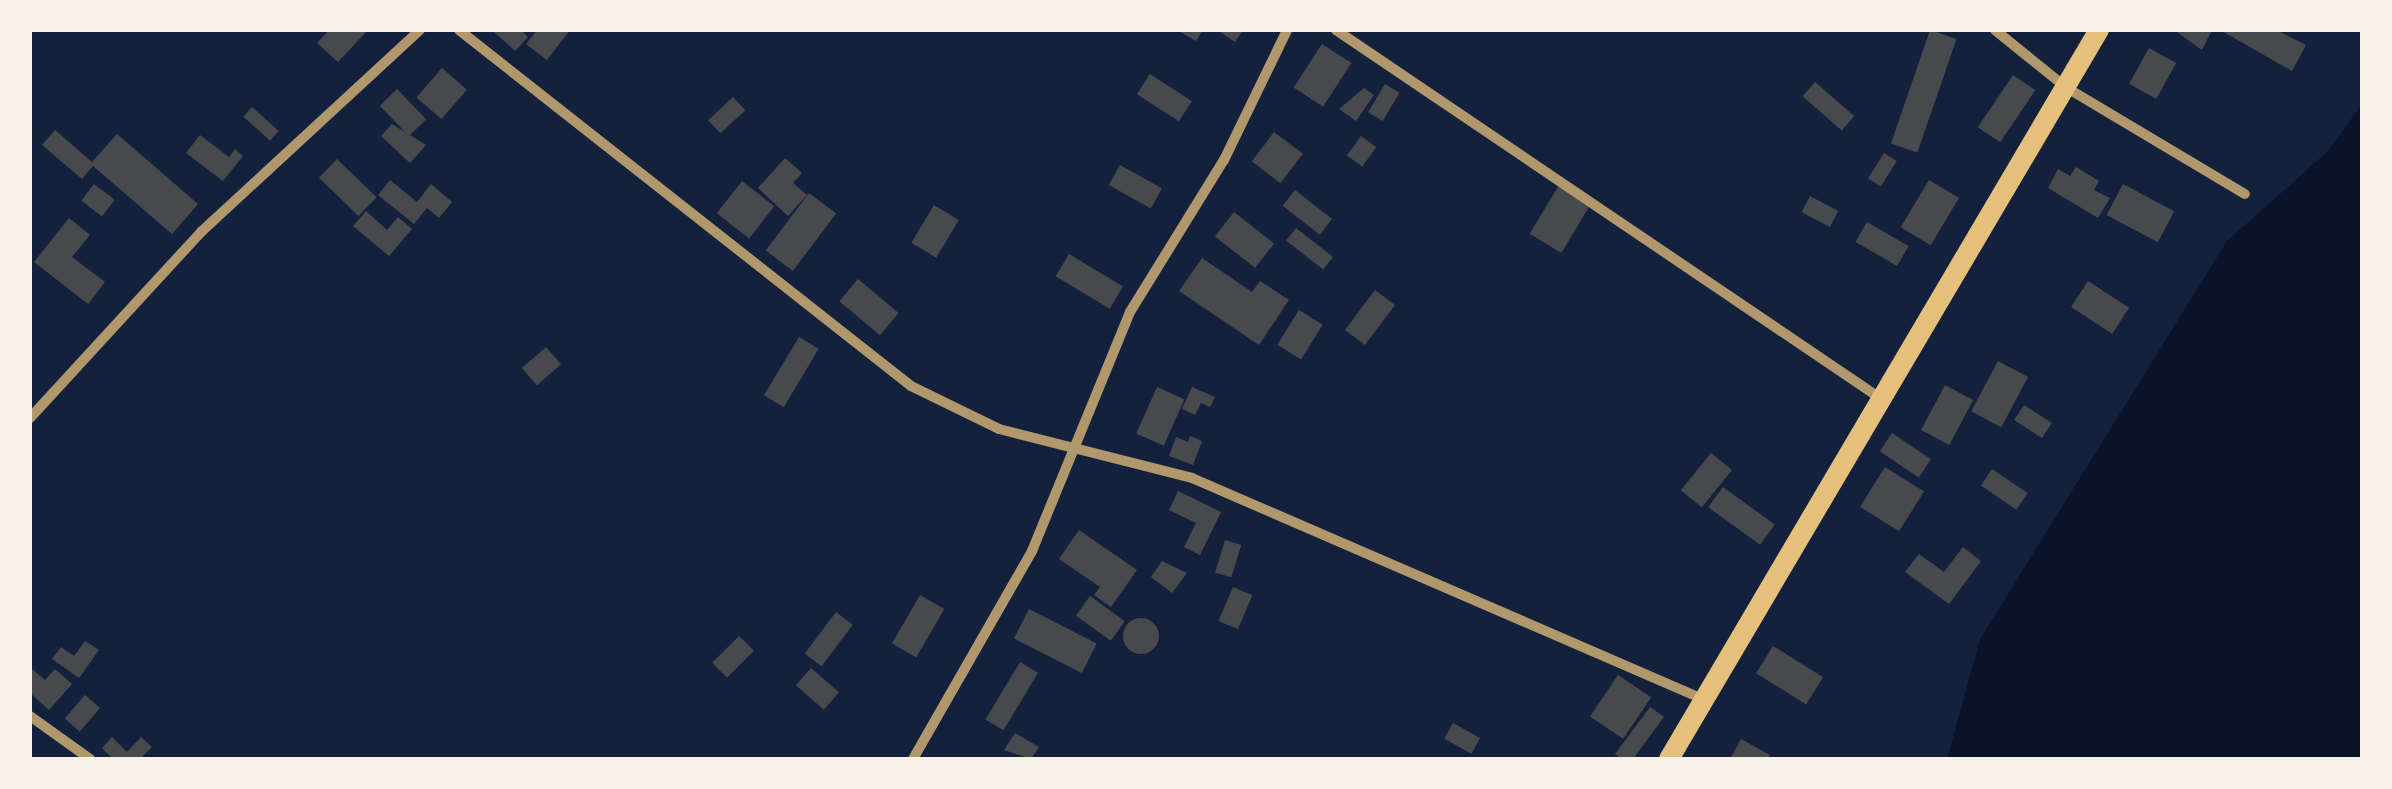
<!DOCTYPE html>
<style>
body{margin:0}
#map{position:relative;width:2392px;height:789px;overflow:hidden;background:#14213d;font-family:Arial,sans-serif}
div>[style]{position:absolute}
[style*='--x']{left:calc(var(--x)*1px);top:calc(var(--y)*1px);width:calc(var(--w)*1px);rotate:calc(var(--a)*1deg)}
.water>*{inset:0;background:#0b132b}
.building>*{inset:0;background:#48494c;transform-origin:0 0}
.round{border-radius:50%}
.minor>*{height:10px;margin:-5px;padding:0 5px;transform-origin:5px;border-radius:5px;background:#b1986c}
.secondary>*{height:20px;margin:-10px;padding:0 10px;transform-origin:10px;border-radius:10px;background:#e5c07b}
span{translate:-50% -50%;white-space:nowrap;text-align:center;line-height:1.15;-webkit-text-stroke:9px #f6f1e7;paint-order:stroke}
.frame{position:absolute;inset:0;border:32px solid #f6f1e7;pointer-events:none}
</style>
<div id="map">
<div class="water">
<i style="clip-path:polygon(2362px 104px,2362px 759px,1947px 759px,1980px 639px,2227px 241px,2328px 151px)"></i>
</div>
<div class="building">
<i style="clip-path:polygon(329px 30px,368px 30px,338px 62px,317px 43px)"></i>
<i style="clip-path:polygon(492px 30px,521px 30px,528px 37px,515px 51px)"></i>
<i style="clip-path:polygon(537px 30px,570px 30px,547px 60px,526px 44px)"></i>
<i style="clip-path:polygon(1177px 30px,1203px 30px,1196px 41px)"></i>
<i style="clip-path:polygon(1217px 30px,1243px 30px,1235px 42px)"></i>
<i style="left:1930px;top:30px;width:28px;height:120px;rotate:19deg"></i>
<i style="clip-path:polygon(2174px 30px,2212px 30px,2202px 50px)"></i>
<i style="clip-path:polygon(2220px 30px,2276px 30px,2306px 45px,2292px 71px)"></i>
<i style="left:1322px;top:44px;width:35px;height:52px;rotate:33deg"></i>
<i style="left:2149px;top:48px;width:31px;height:41px;rotate:29deg"></i>
<i style="left:442px;top:68px;width:33px;height:39px;rotate:41deg"></i>
<i style="left:1150px;top:74px;width:50px;height:24px;rotate:33deg"></i>
<i style="left:2013px;top:75px;width:27px;height:63px;rotate:34deg"></i>
<i style="left:1815px;top:82px;width:52px;height:19px;rotate:41deg"></i>
<i style="left:1385px;top:84px;width:17px;height:33px;rotate:31deg"></i>
<i style="clip-path:polygon(1364px 88px,1374px 95px,1356px 121px,1339px 109px)"></i>
<i style="left:397px;top:89px;width:42px;height:24px;rotate:46deg"></i>
<i style="left:733px;top:97px;width:18px;height:34px;rotate:47deg"></i>
<i style="left:252px;top:107px;width:36px;height:13px;rotate:42deg"></i>
<i style="clip-path:polygon(392px 124px,426px 145px,410px 163px,381px 136px)"></i>
<i style="clip-path:polygon(55px 130px,92px 162px,117px 134px,198px 204px,172px 234px,93px 166px,82px 179px,42px 145px)"></i>
<i style="left:1274px;top:132px;width:36px;height:37px;rotate:37deg"></i>
<i style="clip-path:polygon(200px 135px,229px 157px,235px 149px,243px 156px,223px 181px,186px 153px)"></i>
<i style="left:1361px;top:136px;width:19px;height:24px;rotate:36deg"></i>
<i style="left:1884px;top:153px;width:15px;height:30px;rotate:32deg"></i>
<i style="clip-path:polygon(785px 158px,802px 173px,793px 183px,807px 195px,788px 216px,758px 188px)"></i>
<i style="left:337px;top:159px;width:55px;height:26px;rotate:44deg"></i>
<i style="left:1120px;top:165px;width:48px;height:23px;rotate:29deg"></i>
<i style="clip-path:polygon(2076px 167px,2099px 181px,2094px 190px,2110px 198px,2098px 218px,2048px 188px,2058px 169px,2070px 176px)"></i>
<i style="clip-path:polygon(390px 180px,417px 202px,431px 184px,452px 202px,439px 218px,427px 208px,414px 224px,378px 195px)"></i>
<i style="left:1929px;top:180px;width:35px;height:55px;rotate:31deg"></i>
<i style="left:742px;top:181px;width:41px;height:41px;rotate:38deg"></i>
<i style="left:94px;top:184px;width:26px;height:21px;rotate:37deg"></i>
<i style="left:2123px;top:184px;width:58px;height:35px;rotate:28deg"></i>
<i style="left:1559px;top:185px;width:37px;height:57px;rotate:31deg"></i>
<i style="left:1295px;top:190px;width:47px;height:20px;rotate:38deg"></i>
<i style="left:809px;top:193px;width:34px;height:72px;rotate:37deg"></i>
<i style="left:1810px;top:196px;width:32px;height:18px;rotate:28deg"></i>
<i style="left:934px;top:205px;width:29px;height:44px;rotate:31deg"></i>
<i style="clip-path:polygon(366px 211px,387px 230px,398px 217px,412px 229px,389px 256px,353px 226px)"></i>
<i style="left:1234px;top:212px;width:51px;height:31px;rotate:38deg"></i>
<i style="clip-path:polygon(69px 218px,90px 235px,72px 257px,105px 282px,88px 304px,34px 262px)"></i>
<i style="left:1867px;top:222px;width:48px;height:23px;rotate:30deg"></i>
<i style="left:1296px;top:228px;width:47px;height:16px;rotate:38deg"></i>
<i style="left:1069px;top:254px;width:63px;height:26px;rotate:31deg"></i>
<i style="clip-path:polygon(1202px 258px,1252px 292px,1260px 281px,1289px 300px,1259px 345px,1179px 291px)"></i>
<i style="left:858px;top:279px;width:53px;height:29px;rotate:40deg"></i>
<i style="left:2088px;top:281px;width:49px;height:31px;rotate:33deg"></i>
<i style="left:1375px;top:290px;width:25px;height:50px;rotate:37deg"></i>
<i style="left:1299px;top:310px;width:28px;height:41px;rotate:32deg"></i>
<i style="left:799px;top:337px;width:23px;height:68px;rotate:31deg"></i>
<i style="left:546px;top:347px;width:23px;height:32px;rotate:49deg"></i>
<i style="left:1998px;top:361px;width:34px;height:57px;rotate:28deg"></i>
<i style="left:1945px;top:385px;width:32px;height:51px;rotate:28deg"></i>
<i style="left:1157px;top:387px;width:30px;height:51px;rotate:24deg"></i>
<i style="clip-path:polygon(1192px 387px,1215px 397px,1210px 407px,1201px 403px,1195px 415px,1182px 409px)"></i>
<i style="left:2024px;top:405px;width:33px;height:18px;rotate:33deg"></i>
<i style="left:1892px;top:433px;width:47px;height:22px;rotate:34deg"></i>
<i style="clip-path:polygon(1190px 436px,1202px 441px,1193px 465px,1169px 456px,1176px 437px,1188px 442px)"></i>
<i style="left:1711px;top:453px;width:27px;height:48px;rotate:39deg"></i>
<i style="left:1885px;top:467px;width:46px;height:47px;rotate:32deg"></i>
<i style="left:1992px;top:469px;width:43px;height:20px;rotate:34deg"></i>
<i style="left:1723px;top:487px;width:64px;height:25px;rotate:36deg"></i>
<i style="clip-path:polygon(1178px 491px,1221px 512px,1200px 555px,1184px 547px,1196px 523px,1169px 510px)"></i>
<i style="clip-path:polygon(1079px 530px,1137px 570px,1111px 607px,1094px 595px,1100px 587px,1059px 559px)"></i>
<i style="left:1225px;top:540px;width:17px;height:34px;rotate:17deg"></i>
<i style="clip-path:polygon(1963px 547px,1981px 561px,1949px 604px,1905px 572px,1919px 554px,1944px 572px)"></i>
<i style="clip-path:polygon(1162px 561px,1187px 573px,1172px 593px,1151px 577px)"></i>
<i style="left:1233px;top:587px;width:21px;height:37px;rotate:23deg"></i>
<i style="left:920px;top:595px;width:28px;height:56px;rotate:30deg"></i>
<i style="left:1090px;top:596px;width:43px;height:24px;rotate:36deg"></i>
<i style="left:1029px;top:609px;width:76px;height:33px;rotate:27deg"></i>
<i style="left:836px;top:612px;width:21px;height:52px;rotate:37deg"></i>
<i class="round" style="left:1123px;top:618px;width:36px;height:36px"></i>
<i style="left:739px;top:636px;width:21px;height:38px;rotate:45deg"></i>
<i style="clip-path:polygon(85px 641px,99px 650px,79px 678px,52px 659px,61px 647px,74px 656px)"></i>
<i style="left:1773px;top:646px;width:59px;height:32px;rotate:32deg"></i>
<i style="left:1020px;top:662px;width:21px;height:67px;rotate:31deg"></i>
<i style="clip-path:polygon(30px 667px,45px 680px,55px 669px,72px 684px,49px 710px,30px 693px)"></i>
<i style="left:811px;top:668px;width:37px;height:23px;rotate:41deg"></i>
<i style="left:1618px;top:675px;width:40px;height:50px;rotate:34deg"></i>
<i style="left:85px;top:695px;width:20px;height:31px;rotate:41deg"></i>
<i style="clip-path:polygon(1650px 707px,1664px 717px,1633px 759px,1622px 759px,1615px 754px)"></i>
<i style="left:1453px;top:723px;width:31px;height:18px;rotate:29deg"></i>
<i style="clip-path:polygon(1015px 733px,1039px 747px,1031px 759px,1004px 750px)"></i>
<i style="clip-path:polygon(112px 737px,127px 752px,141px 737px,152px 747px,140px 759px,113px 759px,102px 748px)"></i>
<i style="clip-path:polygon(1741px 739px,1770px 755px,1768px 759px,1730px 759px)"></i>
</div>
<div class="minor">
<i style="--x:459;--y:30;--w:575;--a:38.22"></i>
<i style="--x:911;--y:386;--w:98;--a:26"></i>
<i style="--x:999;--y:429;--w:199;--a:14.2"></i>
<i style="--x:1192;--y:478;--w:559;--a:23.4"></i>
<i style="--x:1336;--y:30;--w:660;--a:34.08"></i>
<i style="--x:1995;--y:30;--w:92;--a:38.9"></i>
<i style="--x:2067;--y:88;--w:207;--a:30.8"></i>
<i style="--x:30;--y:418;--w:253;--a:-47.4"></i>
<i style="--x:201;--y:232;--w:298;--a:-42.7"></i>
<i style="--x:30;--y:716;--w:74;--a:35.6"></i>
<i style="--x:913;--y:759;--w:240;--a:-60.2"></i>
<i style="--x:1032;--y:551;--w:258;--a:-67.7"></i>
<i style="--x:1130;--y:312;--w:179;--a:-58.3"></i>
<i style="--x:1224;--y:160;--w:144;--a:-64.1"></i>
</div>
<div class="secondary">
<i style="--x:1669;--y:759;--w:846;--a:-59.47"></i>
</div>
<div class="frame"></div>
</div>
